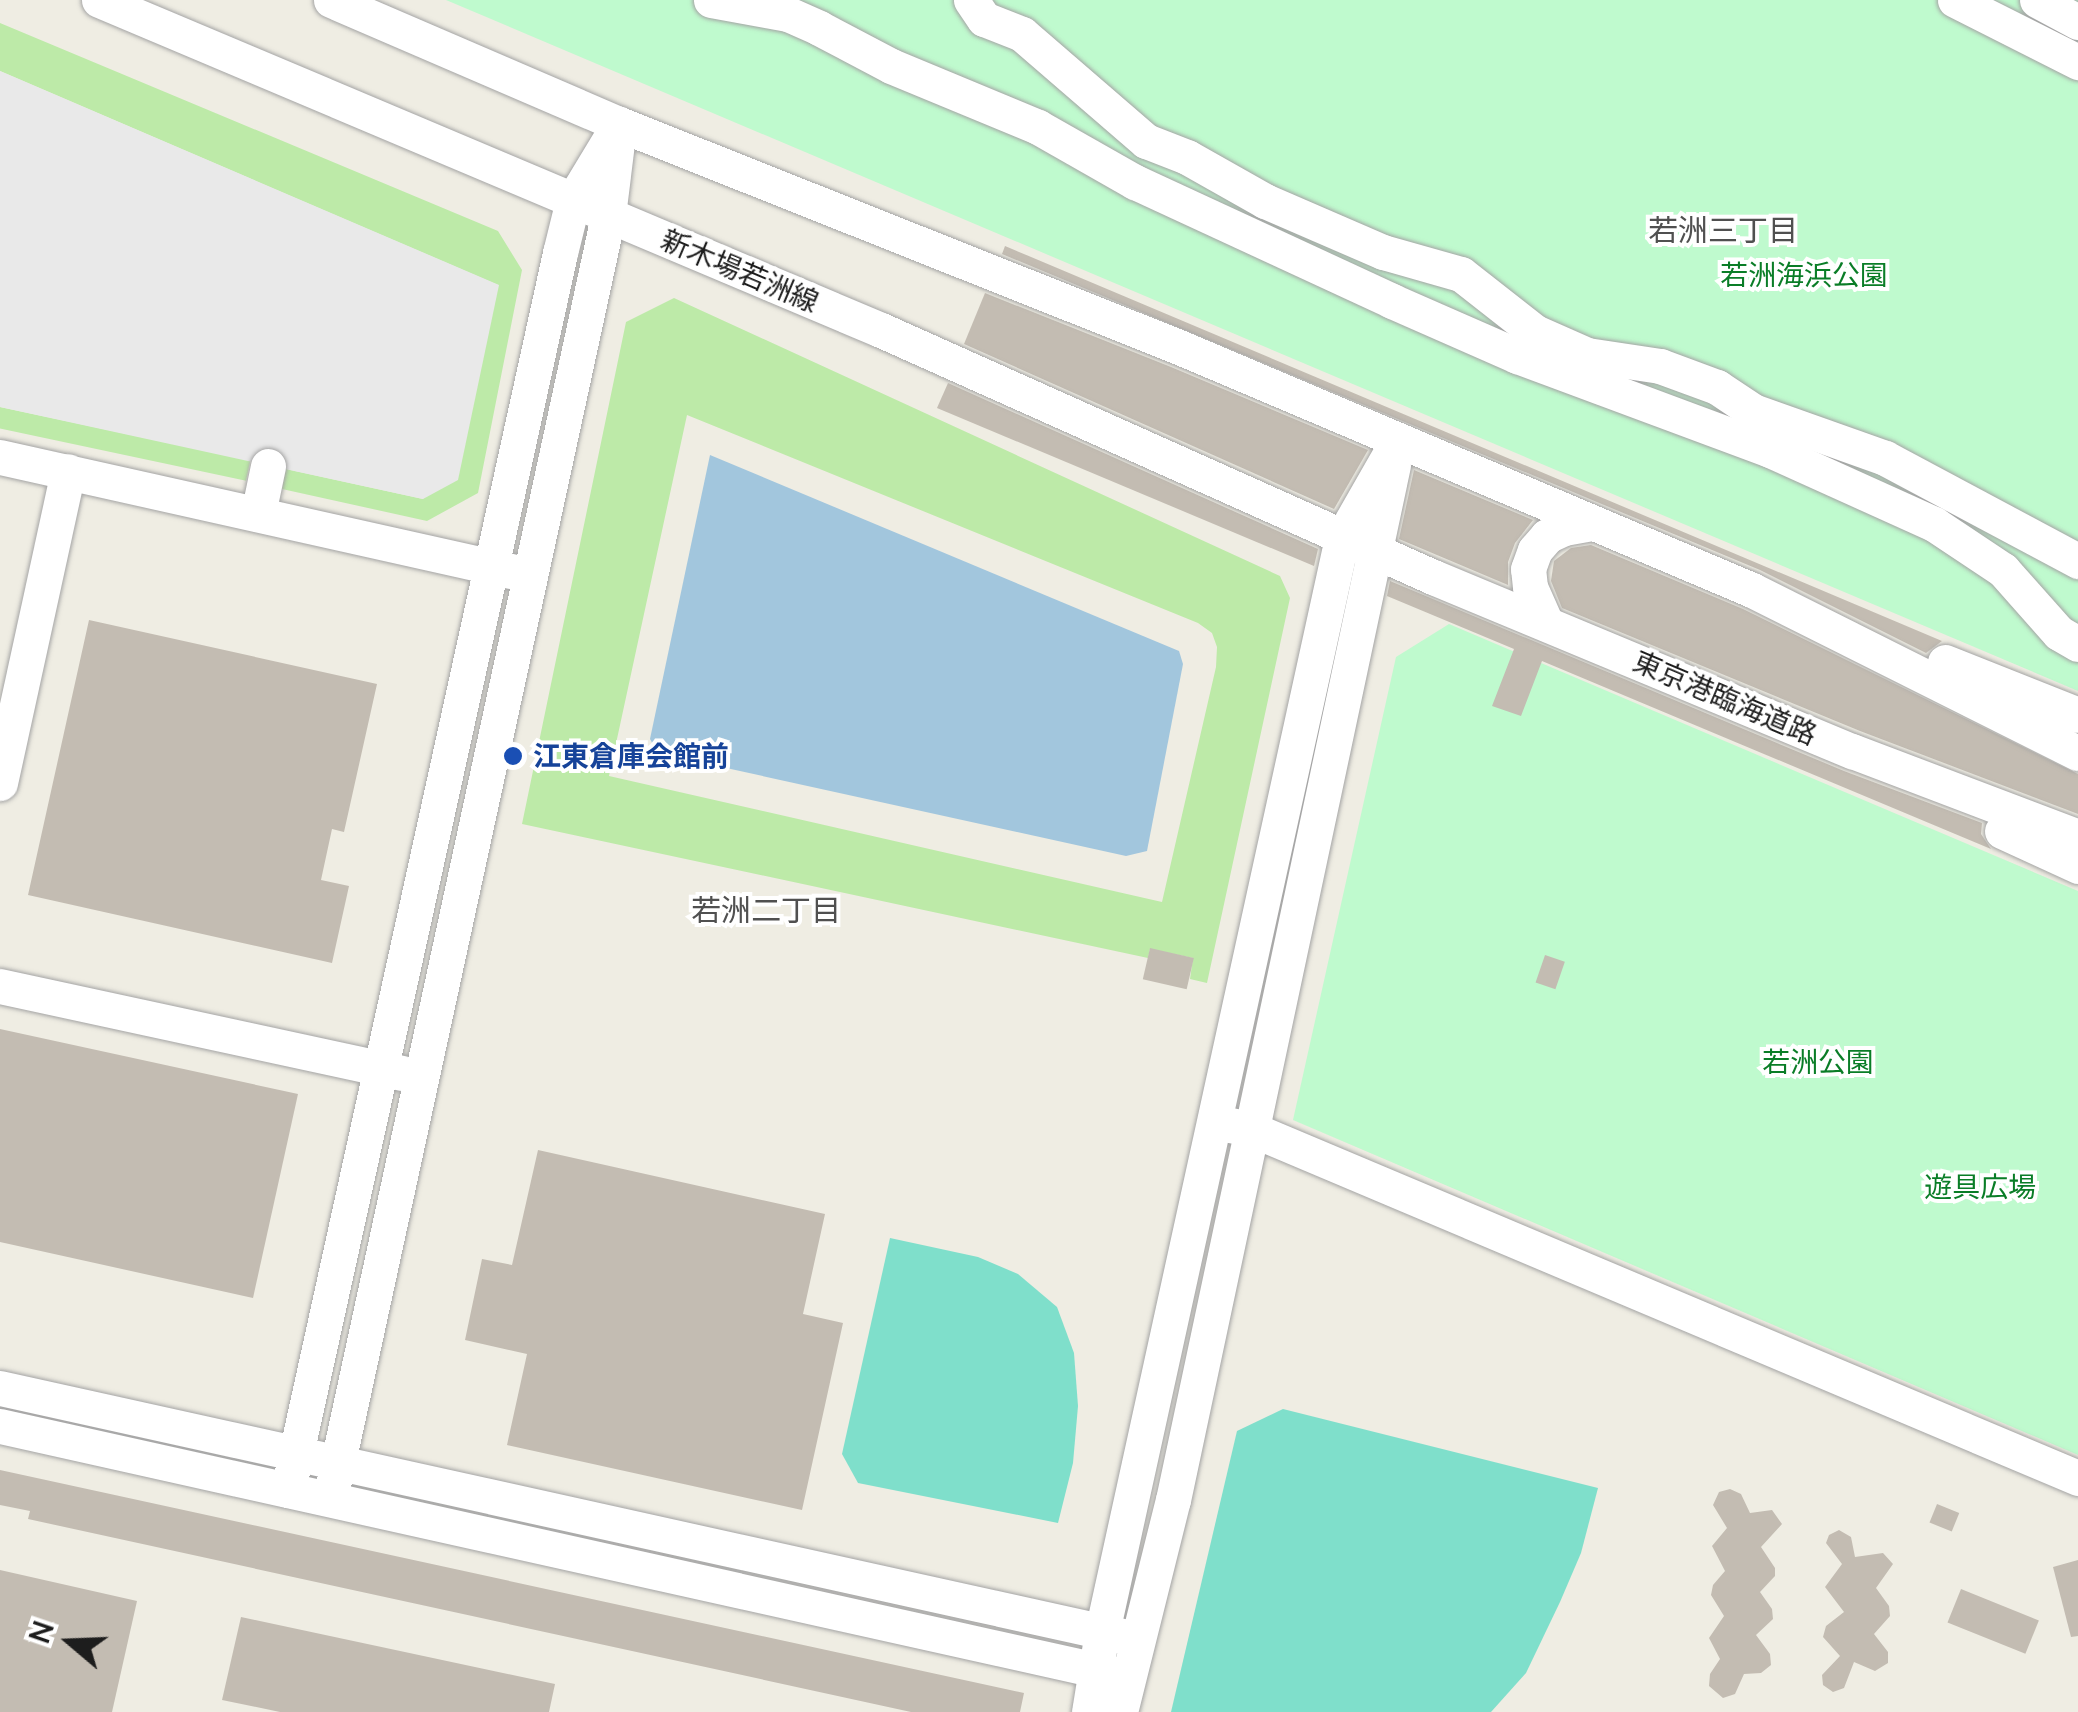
<!DOCTYPE html>
<meta charset="utf-8">
<style>
body{margin:0}
#map{position:relative;width:2078px;height:1712px;overflow:hidden;background:#efede3;font-family:Mulish,"Noto Sans JP",sans-serif}
div>[style]{position:absolute}
[style*='--x']{left:calc(var(--x)*1px);top:calc(var(--y)*1px);width:calc(var(--w)*1px);rotate:calc(var(--a)*1deg)}
.grass>*{inset:0;background:#bdeaa8;transform-origin:0 0}
.park>*{inset:0;background:#bfface}
.pitch>*{inset:0;background:#7fdfcb}
.parking>*{inset:0;background:#e9e9e9}
.water>*{inset:0;background:#a2c6dd}
.building>*{inset:0;background:#c3bcb2;transform-origin:0 0}
.roads{filter:drop-shadow(0 0 2px #a4a4a4) drop-shadow(0 0 2px #a4a4a4)}
.minor>*{height:35px;margin:-17.5px;padding:0 17.5px;transform-origin:17.5px;border-radius:17.5px;background:#fff}
.dots>*{width:28px;height:28px;translate:-50% -50%;box-sizing:border-box;border:5px solid #fff;border-radius:50%}
span{translate:-50% -50%;white-space:nowrap;text-align:center;line-height:1.15;-webkit-text-stroke:8px #fff;paint-order:stroke}
.street-label{font-size:28px;color:#1d1d1d}
.park-label{font-size:28px;color:#0a7d27}
.transit-label{font-size:28px;color:#164399;font-weight:700}
.left{translate:0 -50%;text-align:left}
.neighbourhood-label{font-size:30px;color:#505050}
.north{position:absolute;left:20px;top:1592px;width:100px;height:100px;-webkit-text-stroke:8px #fff;paint-order:stroke;rotate:289deg;font-size:28px;font-weight:700;line-height:40px;text-align:center;color:#1d1d1d}
.north::after{content:'';display:block;margin:auto;width:35px;height:45px;background:#1d1d1d;clip-path:polygon(50% 0,100% 100%,50% 72%,0 100%)}
</style>
<div id="map">
<div class="grass">
<i style="clip-path:polygon(0 23px,498px 231px,522px 270px,478px 493px,427px 521px,282px 489px,286px 469px,423px 499px,498px 285px,0 71px)"></i>
<i style="clip-path:polygon(evenodd,674px 298px,1280px 576px,1290px 598px,1207px 983px,1190px 979px,1193px 958px,1150px 949px,1148px 958px,522px 824px,626px 322px,674px 298px,687px 415px,1198px 623px,1212px 633px,1217px 647px,1216px 667px,1162px 902px,609px 776px,687px 415px)"></i>
<i style="left:0;top:407px;width:256px;height:21px;rotate:12deg"></i>
</div>
<div class="park">
<i style="clip-path:polygon(446px 0,2078px 0,2078px 691px)"></i>
<i style="clip-path:polygon(1449px 624px,2078px 891px,2078px 1455px,1293px 1120px,1396px 657px)"></i>
</div>
<div class="pitch">
<i style="clip-path:polygon(890px 1238px,978px 1257px,1018px 1274px,1057px 1307px,1074px 1353px,1078px 1406px,1073px 1463px,1058px 1523px,858px 1483px,842px 1454px)"></i>
<i style="clip-path:polygon(1283px 1409px,1598px 1488px,1581px 1553px,1560px 1602px,1526px 1673px,1491px 1712px,1171px 1712px,1237px 1431px)"></i>
</div>
<div class="parking">
<i style="clip-path:polygon(0 71px,499px 285px,458px 480px,423px 499px,0 407px)"></i>
</div>
<div class="water">
<i style="clip-path:polygon(710px 455px,1179px 651px,1183px 664px,1147px 851px,1126px 856px,658px 753px,650px 739px)"></i>
</div>
<div class="building">
<i style="clip-path:polygon(1005px 246px,1942px 641px,1926px 653px,1760px 570px,1002px 254px)"></i>
<i style="clip-path:polygon(985px 293px,1171px 367px,1368px 450px,1334px 509px,964px 344px)"></i>
<i style="clip-path:polygon(948px 383px,1318px 549px,1314px 566px,937px 408px)"></i>
<i style="clip-path:polygon(1414px 470px,1533px 520px,1515px 543px,1508px 562px,1508px 585px,1399px 539px)"></i>
<i style="clip-path:polygon(1591px 545px,1743px 609px,2078px 774px,2078px 814px,1860px 731px,1562px 608px,1551px 581px,1554px 561px,1571px 548px)"></i>
<i style="clip-path:polygon(1390px 581px,1844px 771px,1982px 823px,1981px 834px,1991px 849px,1542px 661px,1521px 716px,1492px 706px,1514px 649px,1387px 596px)"></i>
<i style="clip-path:polygon(89px 620px,377px 684px,344px 832px,332px 829px,321px 880px,349px 886px,332px 963px,28px 895px)"></i>
<i style="left:1150px;top:948px;width:45px;height:32px;rotate:13deg"></i>
<i style="left:1545px;top:955px;width:21px;height:29px;rotate:19deg"></i>
<i style="clip-path:polygon(0 1029px,298px 1094px,253px 1298px,0 1242px)"></i>
<i style="clip-path:polygon(538px 1150px,825px 1214px,803px 1314px,843px 1323px,802px 1510px,507px 1445px,527px 1354px,465px 1340px,482px 1259px,512px 1265px)"></i>
<i style="clip-path:polygon(0 1470px,1024px 1693px,1020px 1712px,911px 1712px,28px 1519px,30px 1511px,0 1505px)"></i>
<i style="clip-path:polygon(1730px 1489px,1741px 1494px,1750px 1513px,1772px 1510px,1782px 1524px,1761px 1547px,1775px 1568px,1775px 1576px,1760px 1592px,1772px 1609px,1773px 1619px,1756px 1635px,1770px 1654px,1771px 1665px,1761px 1673px,1744px 1674px,1735px 1694px,1723px 1698px,1709px 1686px,1710px 1674px,1720px 1659px,1709px 1638px,1724px 1616px,1711px 1595px,1713px 1585px,1725px 1571px,1712px 1546px,1727px 1528px,1713px 1505px,1719px 1492px)"></i>
<i style="left:1937px;top:1504px;width:24px;height:20px;rotate:22deg"></i>
<i style="clip-path:polygon(1839px 1530px,1851px 1537px,1855px 1557px,1883px 1553px,1893px 1564px,1876px 1588px,1889px 1606px,1890px 1616px,1874px 1634px,1888px 1652px,1888px 1663px,1875px 1671px,1854px 1662px,1844px 1688px,1833px 1692px,1823px 1685px,1822px 1675px,1840px 1656px,1823px 1637px,1826px 1626px,1844px 1612px,1825px 1587px,1842px 1564px,1826px 1543px,1829px 1535px)"></i>
<i style="clip-path:polygon(2078px 1560px,2078px 1636px,2071px 1637px,2053px 1567px)"></i>
<i style="clip-path:polygon(0 1570px,137px 1601px,112px 1712px,0 1712px)"></i>
<i style="left:1961px;top:1589px;width:84px;height:36px;rotate:22deg"></i>
<i style="clip-path:polygon(241px 1617px,555px 1684px,549px 1712px,280px 1712px,222px 1700px)"></i>
</div>
<div class="roads">
<div class="minor">
<i style="--x:99;--y:0;--w:849;--a:22.88"></i>
<i style="--x:881;--y:330;--w:605;--a:24.11"></i>
<i style="--x:1433;--y:577;--w:454;--a:22.6"></i>
<i style="--x:1852;--y:751;--w:242;--a:20.8"></i>
<i style="--x:331;--y:0;--w:314;--a:23.3"></i>
<i style="--x:619;--y:124;--w:603;--a:21.71"></i>
<i style="--x:1179;--y:347;--w:622;--a:22.98"></i>
<i style="--x:1752;--y:590;--w:364;--a:26.6"></i>
<i style="--x:711;--y:0;--w:78;--a:10.3"></i>
<i style="--x:788;--y:14;--w:34;--a:24"></i>
<i style="--x:819;--y:28;--w:81;--a:27.8"></i>
<i style="--x:891;--y:66;--w:159;--a:22.5"></i>
<i style="--x:1038;--y:127;--w:112;--a:29.6"></i>
<i style="--x:1135;--y:182;--w:283;--a:24.8"></i>
<i style="--x:1392;--y:301;--w:137;--a:23.7"></i>
<i style="--x:1517;--y:356;--w:270;--a:20.4"></i>
<i style="--x:1770;--y:450;--w:180;--a:24.3"></i>
<i style="--x:1934;--y:524;--w:83;--a:33.7"></i>
<i style="--x:2003;--y:570;--w:84;--a:48.4"></i>
<i style="--x:2059;--y:633;--w:22;--a:30"></i>
<i style="--x:971;--y:0;--w:23;--a:56"></i>
<i style="--x:984;--y:19;--w:41;--a:21.5"></i>
<i style="--x:1022;--y:34;--w:164;--a:40.8"></i>
<i style="--x:1146;--y:141;--w:44;--a:21.3"></i>
<i style="--x:1187;--y:157;--w:90;--a:29.4"></i>
<i style="--x:1265;--y:201;--w:129;--a:23.4"></i>
<i style="--x:1383;--y:252;--w:81;--a:15.8"></i>
<i style="--x:1461;--y:274;--w:94;--a:38.1"></i>
<i style="--x:1535;--y:332;--w:57;--a:23.9"></i>
<i style="--x:1587;--y:355;--w:74;--a:8.6"></i>
<i style="--x:1660;--y:366;--w:61;--a:20.2"></i>
<i style="--x:1717;--y:387;--w:43;--a:33.7"></i>
<i style="--x:1753;--y:411;--w:140;--a:19.6"></i>
<i style="--x:1885;--y:458;--w:219;--a:28.1"></i>
<i style="--x:1955;--y:0;--w:138;--a:26.8"></i>
<i style="--x:2037;--y:0;--w:47;--a:28.2"></i>
<i style="--x:0;--y:457;--w:524;--a:12.58"></i>
<i style="--x:258;--y:514;--w:49;--a:-78.2"></i>
<i style="--x:1546;--y:623;--w:39;--a:-114"></i>
<i style="--x:1530;--y:587;--w:18;--a:-96"></i>
<i style="--x:1528;--y:569;--w:20;--a:-70"></i>
<i style="--x:1535;--y:550;--w:18;--a:-49"></i>
<i style="--x:1547;--y:536;--w:19;--a:-25"></i>
<i style="--x:1564;--y:528;--w:27;--a:-10"></i>
<i style="--x:1945;--y:662;--w:143;--a:21.7"></i>
<i style="--x:0;--y:783;--w:319;--a:-77.7"></i>
<i style="--x:2002;--y:831;--w:84;--a:24.7"></i>
<i style="--x:0;--y:986;--w:411;--a:12.2"></i>
<i style="--x:1230;--y:1125;--w:21;--a:11"></i>
<i style="--x:1251;--y:1129;--w:898;--a:22.88"></i>
<i style="--x:0;--y:1388;--w:1149;--a:12.46"></i>
<i style="--x:0;--y:1426;--w:1141;--a:12.55"></i>
<i style="--x:288;--y:1490;--w:1267;--a:-77.6"></i>
<i style="--x:560;--y:253;--w:55;--a:-76.2"></i>
<i style="--x:573;--y:200;--w:89;--a:-58.8"></i>
<i style="--x:330;--y:1499;--w:1313;--a:-77.77"></i>
<i style="--x:608;--y:216;--w:82;--a:-83"></i>
<i style="--x:1089;--y:1712;--w:81;--a:-80.8"></i>
<i style="--x:1102;--y:1632;--w:1120;--a:-77.63"></i>
<i style="--x:1342;--y:538;--w:113;--a:-60.3"></i>
<i style="--x:1120;--y:1712;--w:219;--a:-76"></i>
<i style="--x:1173;--y:1500;--w:1058;--a:-78"></i>
</div>
</div>
<div class="dots">
<i style="left:513px;top:756px;background:#1a4fb4"></i>
</div>
<div class="street-label">
<span style="left:740px;top:271px;rotate:23deg">新木場若洲線</span>
<span style="left:1725px;top:698px;rotate:23deg">東京港臨海道路</span>
</div>
<div class="park-label">
<span style="left:1804px;top:275px">若洲海浜公園</span>
<span style="left:1818px;top:1062px">若洲公園</span>
<span style="left:1980px;top:1187px">遊具広場</span>
</div>
<div class="transit-label">
<span class="left" style="left:533px;top:756px">江東倉庫会館前</span>
</div>
<div class="neighbourhood-label">
<span style="left:1723px;top:230px">若洲三丁目</span>
<span style="left:766px;top:910px">若洲二丁目</span>
</div>
<div class="north">N</div>
</div>
